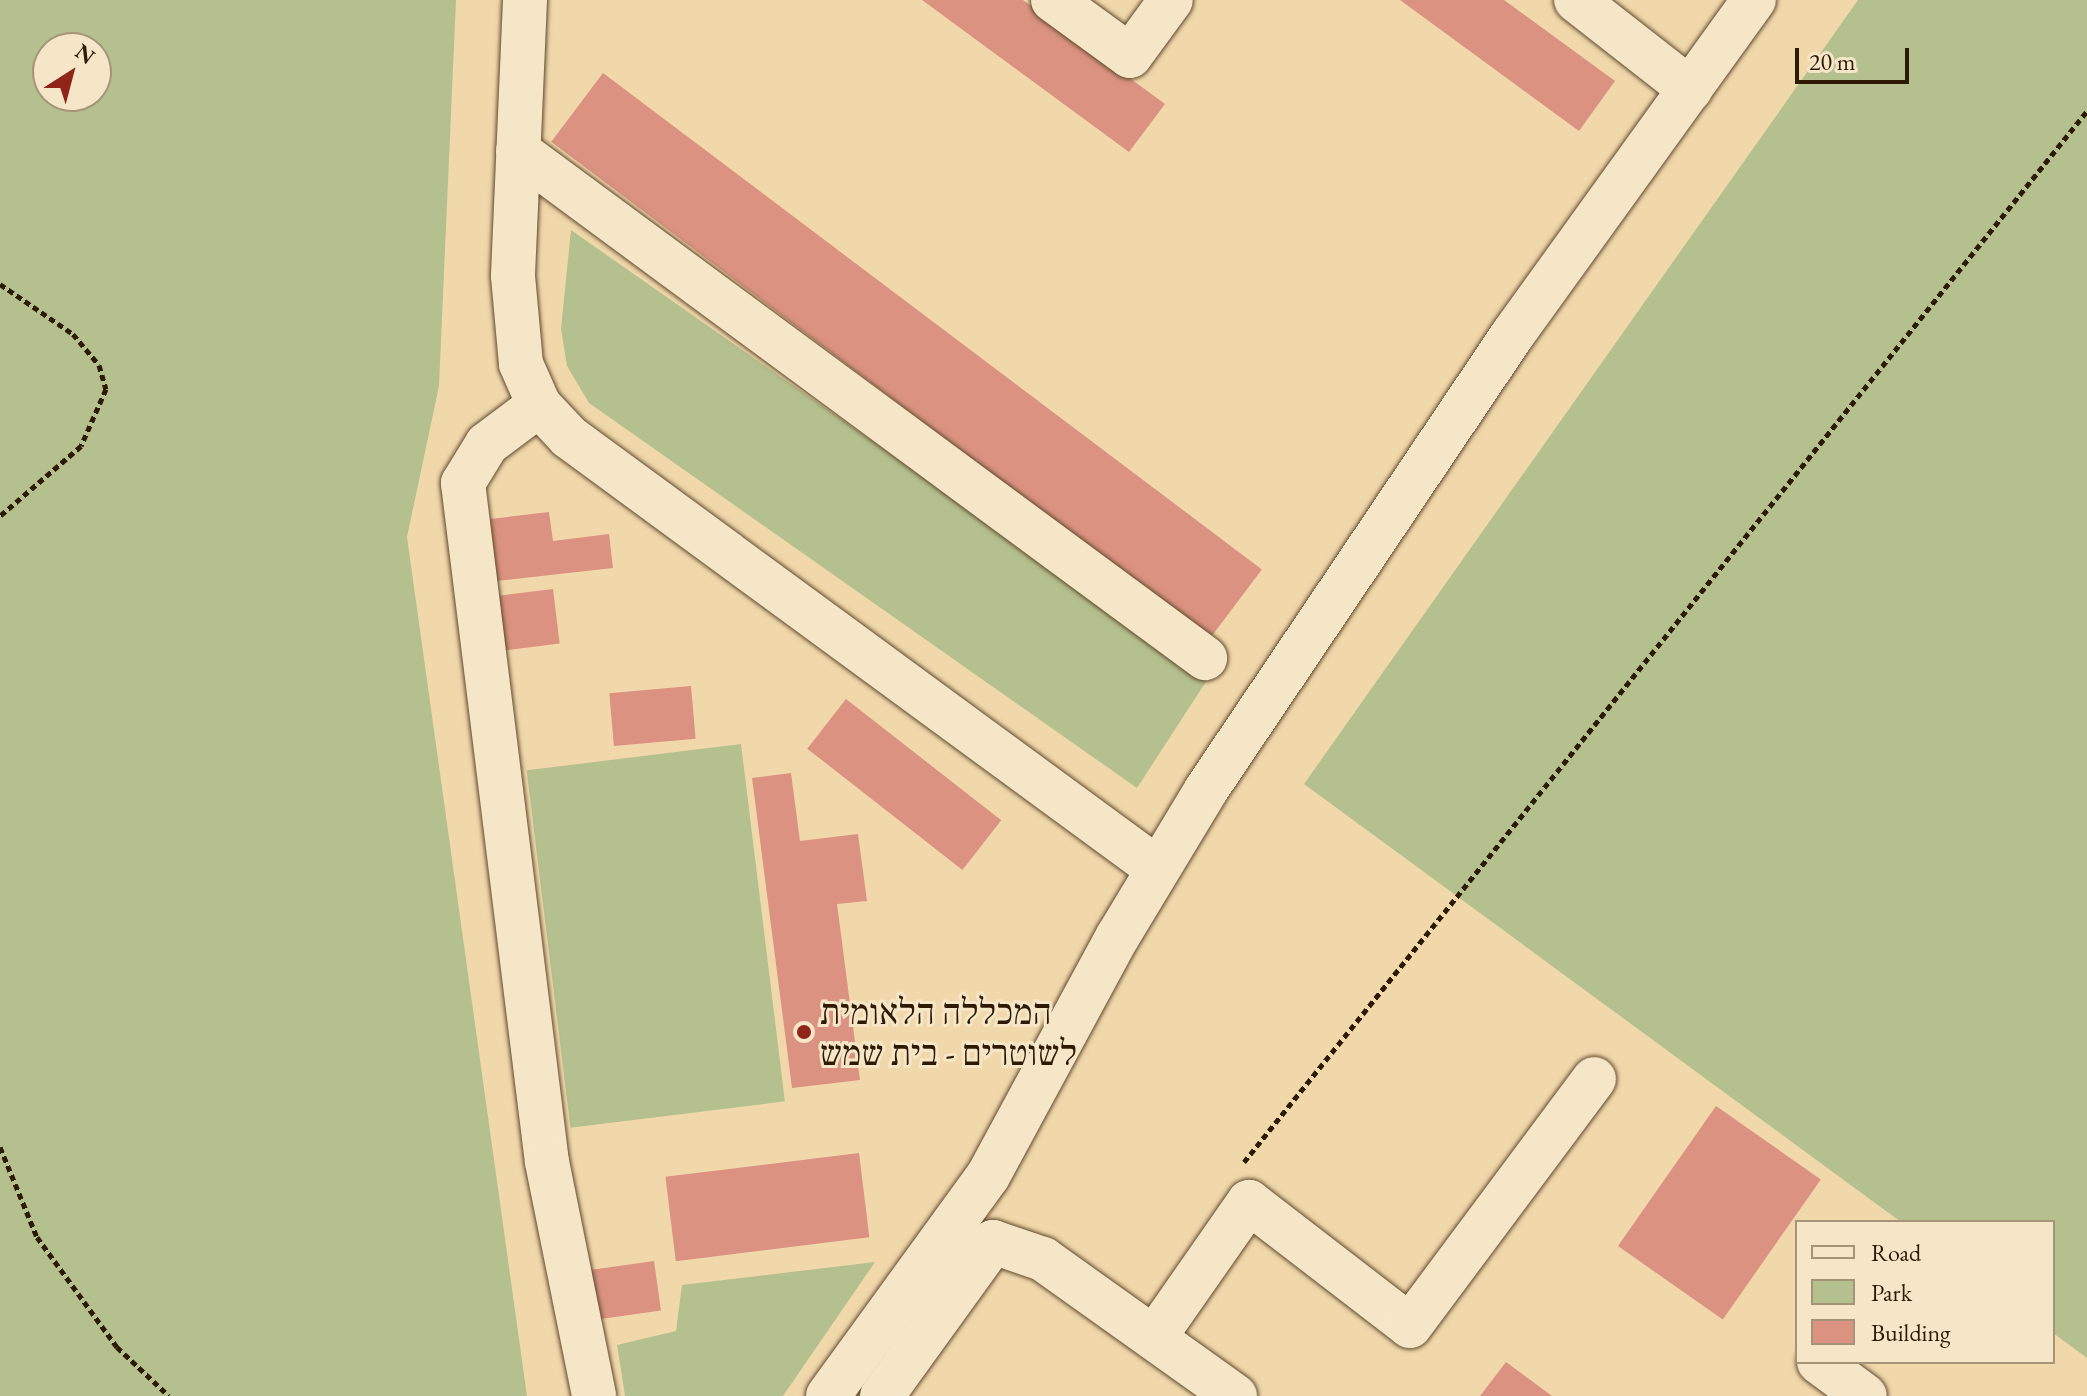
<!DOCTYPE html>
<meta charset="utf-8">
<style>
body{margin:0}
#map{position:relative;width:2087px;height:1396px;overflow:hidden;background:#f1d8ab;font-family:"EB Garamond","Frank Ruhl Libre",serif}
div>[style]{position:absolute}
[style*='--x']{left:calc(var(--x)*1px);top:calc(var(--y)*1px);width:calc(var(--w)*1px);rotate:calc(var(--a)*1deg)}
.green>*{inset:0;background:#b4c08d;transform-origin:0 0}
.building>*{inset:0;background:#db9281;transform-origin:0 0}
.path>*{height:5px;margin-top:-2.5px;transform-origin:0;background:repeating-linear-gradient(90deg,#2e1a03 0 6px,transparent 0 10px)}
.roads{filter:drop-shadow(0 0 2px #5f4a2d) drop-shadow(0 0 2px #5f4a2d)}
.minor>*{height:44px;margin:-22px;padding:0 22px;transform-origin:22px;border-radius:22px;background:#f6e6c8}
.dots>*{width:22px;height:22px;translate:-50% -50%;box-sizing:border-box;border:4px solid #f6e6c8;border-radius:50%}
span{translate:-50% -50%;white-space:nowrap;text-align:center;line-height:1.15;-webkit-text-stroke:6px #f6e6c8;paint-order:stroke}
.poi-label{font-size:36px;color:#2e1a03}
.left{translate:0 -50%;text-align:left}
.legend{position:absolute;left:1795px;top:1220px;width:260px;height:144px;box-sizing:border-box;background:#f6e6c8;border:2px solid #a69479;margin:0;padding:10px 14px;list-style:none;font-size:24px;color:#2e1a03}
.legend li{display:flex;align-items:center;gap:16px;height:40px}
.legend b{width:40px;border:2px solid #a69479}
.north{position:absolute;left:32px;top:32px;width:80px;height:80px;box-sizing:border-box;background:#f6e6c8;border:2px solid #a69479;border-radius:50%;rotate:36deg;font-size:22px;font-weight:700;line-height:32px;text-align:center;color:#2e1a03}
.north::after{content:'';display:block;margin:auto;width:28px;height:36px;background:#8f2418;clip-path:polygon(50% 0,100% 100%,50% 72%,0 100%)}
.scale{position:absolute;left:1795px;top:48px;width:114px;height:36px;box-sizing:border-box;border:4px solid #2e1a03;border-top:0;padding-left:10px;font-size:24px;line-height:28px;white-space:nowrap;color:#2e1a03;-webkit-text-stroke:6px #f6e6c8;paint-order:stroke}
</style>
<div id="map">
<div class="green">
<i style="clip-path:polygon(evenodd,0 0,456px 0,439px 386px,407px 537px,527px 1396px,0 1396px,0 0,96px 48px,96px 96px,48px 96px,48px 48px,96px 48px)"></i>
<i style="clip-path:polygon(1858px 0,2087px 0,2087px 1358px,2053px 1333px,2053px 1222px,1901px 1222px,1304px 784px)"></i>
<i style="clip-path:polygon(571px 230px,1209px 677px,1137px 788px,589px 403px,567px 366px,561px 329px)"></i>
<i style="left:741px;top:744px;width:360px;height:216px;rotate:83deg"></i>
<i style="clip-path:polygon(875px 1262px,783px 1396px,625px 1396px,617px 1345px,676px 1331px,682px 1285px)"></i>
</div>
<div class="building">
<i style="clip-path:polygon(922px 0,1023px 0,1165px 104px,1129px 152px)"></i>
<i style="clip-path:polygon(1400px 0,1504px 0,1615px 81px,1579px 131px)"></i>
<i style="left:603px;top:73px;width:825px;height:86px;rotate:37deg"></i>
<i style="clip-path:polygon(549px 512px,553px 541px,609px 534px,613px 568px,497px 581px,490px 519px)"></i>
<i style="left:553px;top:589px;width:55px;height:59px;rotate:83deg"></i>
<i style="left:691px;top:686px;width:53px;height:82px;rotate:85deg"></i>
<i style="left:846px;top:699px;width:197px;height:63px;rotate:38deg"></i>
<i style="clip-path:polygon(791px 773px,800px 841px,858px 834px,867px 901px,837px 904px,860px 1080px,792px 1088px,752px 778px)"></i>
<i style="left:1716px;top:1106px;width:128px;height:171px;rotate:35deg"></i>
<i style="left:859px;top:1153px;width:85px;height:195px;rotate:83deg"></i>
<i style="left:654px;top:1261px;width:50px;height:68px;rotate:82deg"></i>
<i style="clip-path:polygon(1506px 1362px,1552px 1396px,1480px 1396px)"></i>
</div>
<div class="path">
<i style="--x:0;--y:284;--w:88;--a:34.4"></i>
<i style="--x:73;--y:334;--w:40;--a:50"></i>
<i style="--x:99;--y:365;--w:25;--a:74"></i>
<i style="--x:106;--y:389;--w:62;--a:113.7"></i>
<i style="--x:81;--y:446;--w:107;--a:139.2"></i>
<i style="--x:0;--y:1147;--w:97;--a:67.7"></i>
<i style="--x:37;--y:1237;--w:136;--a:54"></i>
<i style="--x:117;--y:1347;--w:71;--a:43.3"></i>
<i style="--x:1244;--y:1162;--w:1347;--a:-51.27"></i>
</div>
<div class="roads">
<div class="minor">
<i style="--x:525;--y:0;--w:276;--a:92.5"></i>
<i style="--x:513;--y:276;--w:88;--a:84.8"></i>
<i style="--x:521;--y:364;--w:45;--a:66.3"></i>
<i style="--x:539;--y:405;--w:44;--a:46.8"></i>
<i style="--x:569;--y:437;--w:730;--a:36.26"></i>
<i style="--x:1053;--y:0;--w:95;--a:36"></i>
<i style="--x:1130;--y:56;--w:69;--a:-53.8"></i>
<i style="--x:1576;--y:0;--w:145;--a:38"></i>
<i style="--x:518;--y:151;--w:854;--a:36.43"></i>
<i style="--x:539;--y:405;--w:65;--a:143.1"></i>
<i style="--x:487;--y:444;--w:46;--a:121.6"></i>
<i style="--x:463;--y:483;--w:684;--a:82.95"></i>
<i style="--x:547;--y:1162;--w:239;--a:78.6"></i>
<i style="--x:1154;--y:1338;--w:166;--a:-55.1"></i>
<i style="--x:1249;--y:1202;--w:203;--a:37.6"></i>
<i style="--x:1410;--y:1326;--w:308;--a:-53.3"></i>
<i style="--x:1819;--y:1362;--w:57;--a:36.5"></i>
<i style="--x:828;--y:1396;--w:272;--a:-54"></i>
<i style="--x:988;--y:1176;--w:273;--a:-61.6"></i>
<i style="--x:1118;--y:936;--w:170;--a:-58.9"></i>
<i style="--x:1206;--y:790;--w:550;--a:-56.05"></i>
<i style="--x:1513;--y:334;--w:412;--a:-54.2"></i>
<i style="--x:882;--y:1396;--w:190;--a:-54.2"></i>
<i style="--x:993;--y:1242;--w:53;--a:18.8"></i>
<i style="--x:1043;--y:1259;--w:236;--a:35.5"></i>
</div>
</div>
<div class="dots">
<i style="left:804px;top:1032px;background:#8f2418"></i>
</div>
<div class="poi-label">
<span class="left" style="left:820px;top:1032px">המכללה הלאומית<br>לשוטרים - בית שמש</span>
</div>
<ul class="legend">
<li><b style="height:10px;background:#f6e6c8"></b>Road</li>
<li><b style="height:22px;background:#b4c08d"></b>Park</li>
<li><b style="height:22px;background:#db9281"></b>Building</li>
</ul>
<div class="north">N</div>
<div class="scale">20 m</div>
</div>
